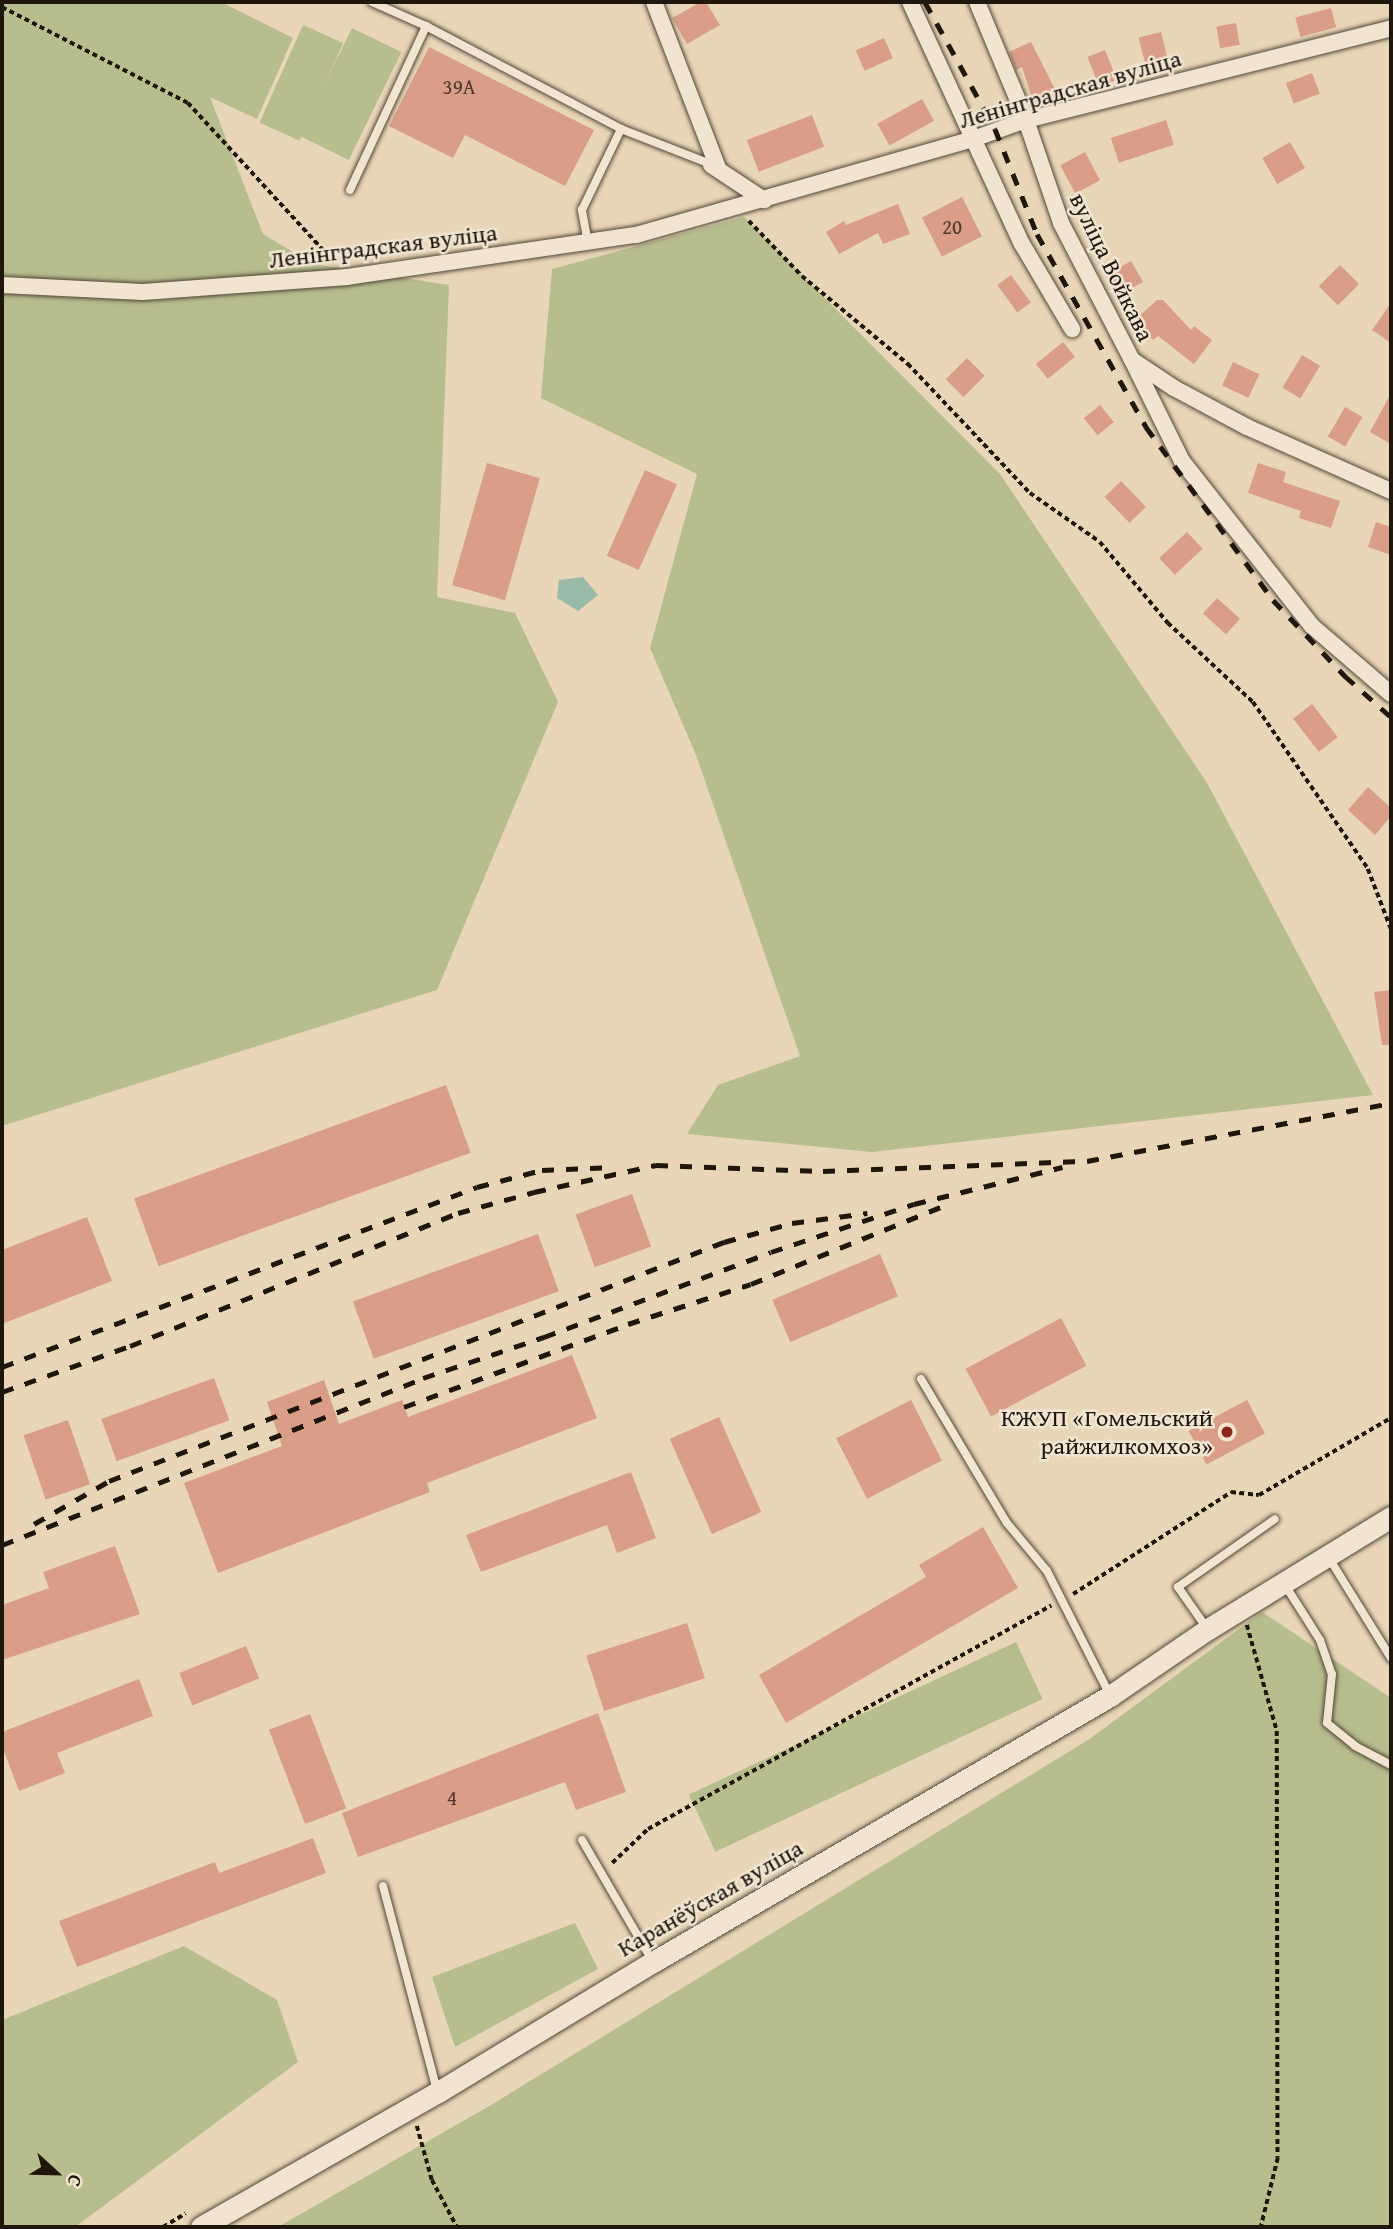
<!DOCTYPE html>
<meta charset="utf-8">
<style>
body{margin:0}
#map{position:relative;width:1393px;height:2229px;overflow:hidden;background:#e9d6b8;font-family:"Gentium Book Plus",serif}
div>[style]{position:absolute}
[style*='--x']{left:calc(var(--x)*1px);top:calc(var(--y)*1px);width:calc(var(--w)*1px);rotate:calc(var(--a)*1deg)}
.green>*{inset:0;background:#b8bd8e;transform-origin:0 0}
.water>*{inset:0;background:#99baa8}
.building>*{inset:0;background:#d99d88;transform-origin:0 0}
.path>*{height:3.5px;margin-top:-1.75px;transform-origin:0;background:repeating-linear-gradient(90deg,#1f170e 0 5px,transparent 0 8.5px)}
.roads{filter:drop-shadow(0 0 2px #524738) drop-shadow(0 0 2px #524738)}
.service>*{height:8px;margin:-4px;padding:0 4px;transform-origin:4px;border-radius:4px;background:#f1e4d1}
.minor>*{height:16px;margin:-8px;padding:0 8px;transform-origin:8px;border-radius:8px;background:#f1e4d1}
.secondary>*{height:21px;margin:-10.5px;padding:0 10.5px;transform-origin:10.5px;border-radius:10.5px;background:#f1e4d1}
.rail>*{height:5px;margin-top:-2.5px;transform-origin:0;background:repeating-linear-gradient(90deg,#1f170e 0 12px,transparent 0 24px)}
.dots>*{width:19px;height:19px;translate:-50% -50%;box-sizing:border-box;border:4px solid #f1e4d1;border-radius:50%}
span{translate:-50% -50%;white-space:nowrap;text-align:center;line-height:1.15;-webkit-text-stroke:5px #f1e4d1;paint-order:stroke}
.number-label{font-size:21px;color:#4e382c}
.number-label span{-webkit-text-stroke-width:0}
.street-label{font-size:24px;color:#1f170e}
.poi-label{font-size:24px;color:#1f170e}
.right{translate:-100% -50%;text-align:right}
.frame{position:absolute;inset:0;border:4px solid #1f170e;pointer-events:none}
.north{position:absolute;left:21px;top:2138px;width:70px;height:70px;-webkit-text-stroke:5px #f1e4d1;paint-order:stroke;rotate:112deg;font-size:19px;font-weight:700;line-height:28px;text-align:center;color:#1f170e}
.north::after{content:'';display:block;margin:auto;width:24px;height:32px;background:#1f170e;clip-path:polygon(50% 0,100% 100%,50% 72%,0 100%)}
</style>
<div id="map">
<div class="green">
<i style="clip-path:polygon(2px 2px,221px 2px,293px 38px,257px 119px,210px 97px,263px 234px,313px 264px,449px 285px,437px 597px,515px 613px,558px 702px,437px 990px,2px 1126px)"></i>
<i style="left:303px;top:25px;width:44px;height:107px;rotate:24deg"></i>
<i style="left:352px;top:28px;width:55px;height:120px;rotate:26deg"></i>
<i style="clip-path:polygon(744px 217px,1000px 474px,1206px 781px,1373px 1095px,872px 1152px,687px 1134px,718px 1085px,800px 1056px,696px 755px,650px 648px,697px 474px,541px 398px,552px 269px)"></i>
<i style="clip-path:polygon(1262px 1612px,1391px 1698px,1391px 2227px,278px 2227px,491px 2105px,1088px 1740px)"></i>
<i style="left:1016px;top:1642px;width:63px;height:361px;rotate:65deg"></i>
<i style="clip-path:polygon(575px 1923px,598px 1969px,455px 2047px,432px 1977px)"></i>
<i style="clip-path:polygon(184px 1946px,277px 2000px,298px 2062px,75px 2227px,2px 2227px,2px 2020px)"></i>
</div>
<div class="water">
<i style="clip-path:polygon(583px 577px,598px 595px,578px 611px,557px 598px,559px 580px)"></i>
</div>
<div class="building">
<i style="clip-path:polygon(701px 2px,706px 2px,720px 25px,687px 44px,672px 18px)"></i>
<i style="left:1331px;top:8px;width:20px;height:37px;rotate:75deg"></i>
<i style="left:1236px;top:23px;width:22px;height:20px;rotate:80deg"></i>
<i style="left:1161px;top:32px;width:33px;height:23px;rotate:76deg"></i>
<i style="left:884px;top:38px;width:22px;height:31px;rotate:66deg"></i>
<i style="clip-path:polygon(1031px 42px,1058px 95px,1034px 104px,1022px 67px,1016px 70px,1009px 52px)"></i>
<i style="clip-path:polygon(429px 47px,594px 130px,565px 186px,465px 135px,453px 158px,389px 126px)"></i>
<i style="left:1105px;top:50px;width:32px;height:19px;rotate:68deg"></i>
<i style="left:1312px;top:73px;width:22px;height:28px;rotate:69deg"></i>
<i style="left:922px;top:99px;width:25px;height:51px;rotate:61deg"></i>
<i style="left:812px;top:115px;width:34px;height:70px;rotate:69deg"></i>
<i style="left:1166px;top:120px;width:26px;height:58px;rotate:72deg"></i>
<i style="left:1290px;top:142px;width:30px;height:32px;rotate:60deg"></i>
<i style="left:1085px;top:152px;width:32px;height:28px;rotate:62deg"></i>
<i style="left:962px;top:197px;width:44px;height:45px;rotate:63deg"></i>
<i style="clip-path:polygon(898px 204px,910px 234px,883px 244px,878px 233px,839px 254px,826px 232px,844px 221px,846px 225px)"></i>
<i style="left:1131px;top:261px;width:24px;height:27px;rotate:60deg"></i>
<i style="left:1340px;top:265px;width:27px;height:30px;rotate:45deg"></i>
<i style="left:1011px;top:275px;width:34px;height:17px;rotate:54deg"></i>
<i style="clip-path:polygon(1157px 300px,1163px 300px,1191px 330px,1194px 326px,1212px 340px,1194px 364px,1158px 336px,1153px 340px,1135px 320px)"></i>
<i style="clip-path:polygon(1391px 303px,1391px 343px,1372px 330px)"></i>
<i style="left:1063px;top:342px;width:19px;height:35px;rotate:51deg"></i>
<i style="left:1302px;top:355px;width:21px;height:38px;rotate:31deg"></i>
<i style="left:967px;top:358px;width:25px;height:30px;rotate:45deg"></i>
<i style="left:1233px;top:362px;width:29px;height:26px;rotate:25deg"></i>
<i style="clip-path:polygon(1391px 393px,1391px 444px,1370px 432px)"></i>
<i style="left:1100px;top:405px;width:22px;height:21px;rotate:51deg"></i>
<i style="left:1345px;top:407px;width:20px;height:34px;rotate:30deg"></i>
<i style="left:487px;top:463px;width:55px;height:127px;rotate:16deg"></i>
<i style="clip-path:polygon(1258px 463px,1286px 472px,1283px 482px,1340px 501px,1331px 528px,1299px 518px,1301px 511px,1248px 493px)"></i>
<i style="left:645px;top:470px;width:35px;height:94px;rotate:24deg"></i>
<i style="left:1121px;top:481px;width:36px;height:23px;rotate:46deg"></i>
<i style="clip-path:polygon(1376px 522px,1391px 527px,1391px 555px,1368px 547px)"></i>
<i style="left:1187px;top:532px;width:23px;height:38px;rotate:47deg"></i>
<i style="left:1217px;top:598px;width:31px;height:21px;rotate:42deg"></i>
<i style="left:1312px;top:704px;width:42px;height:24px;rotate:52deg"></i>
<i style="clip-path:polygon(1368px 787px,1391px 808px,1391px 816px,1375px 835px,1348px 810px)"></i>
<i style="clip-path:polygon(1391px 990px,1391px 1045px,1382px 1045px,1374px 992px)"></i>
<i style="left:446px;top:1085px;width:72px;height:332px;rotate:70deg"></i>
<i style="left:632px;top:1194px;width:56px;height:60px;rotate:70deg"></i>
<i style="clip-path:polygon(87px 1217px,112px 1281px,2px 1324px,2px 1250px)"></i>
<i style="left:538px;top:1234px;width:61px;height:197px;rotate:70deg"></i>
<i style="left:880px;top:1254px;width:46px;height:117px;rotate:67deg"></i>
<i style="left:1061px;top:1318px;width:54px;height:108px;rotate:62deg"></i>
<i style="clip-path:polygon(572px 1355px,597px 1418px,427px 1483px,430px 1492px,218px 1573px,184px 1483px,282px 1446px,267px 1402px,324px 1380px,339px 1424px,402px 1400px,408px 1417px)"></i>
<i style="left:214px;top:1378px;width:45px;height:120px;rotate:70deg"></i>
<i style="left:911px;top:1400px;width:68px;height:84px;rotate:63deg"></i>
<i style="left:1247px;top:1400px;width:38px;height:66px;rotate:62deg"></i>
<i style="left:719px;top:1417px;width:104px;height:54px;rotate:66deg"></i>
<i style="left:68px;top:1420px;width:68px;height:47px;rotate:71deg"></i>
<i style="clip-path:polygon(631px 1472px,656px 1538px,617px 1553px,607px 1525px,481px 1572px,466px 1535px)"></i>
<i style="clip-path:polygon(983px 1527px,1018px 1588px,786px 1723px,759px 1675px,926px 1577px,919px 1565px)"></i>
<i style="clip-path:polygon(115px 1546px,140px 1614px,2px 1660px,2px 1605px,49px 1588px,43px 1572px)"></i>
<i style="left:687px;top:1623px;width:58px;height:106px;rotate:72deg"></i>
<i style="left:246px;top:1646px;width:35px;height:72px;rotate:68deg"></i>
<i style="clip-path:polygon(139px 1679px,153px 1716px,57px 1753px,65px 1773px,19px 1791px,2px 1746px,2px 1732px)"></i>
<i style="clip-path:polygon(598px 1713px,626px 1792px,576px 1810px,565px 1782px,358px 1857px,342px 1813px)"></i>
<i style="left:310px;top:1714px;width:101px;height:44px;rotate:69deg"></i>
<i style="clip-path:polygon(313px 1838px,326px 1873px,77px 1967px,59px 1921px,215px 1862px,219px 1873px)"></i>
</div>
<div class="path">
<i style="--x:2;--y:7;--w:209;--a:27.3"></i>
<i style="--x:188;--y:103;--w:216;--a:47.4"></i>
<i style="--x:749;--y:221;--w:76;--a:46.1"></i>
<i style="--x:802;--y:276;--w:138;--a:39.7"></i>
<i style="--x:908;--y:364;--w:178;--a:46.6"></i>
<i style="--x:1030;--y:493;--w:85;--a:35"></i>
<i style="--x:1100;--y:542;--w:106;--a:50"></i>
<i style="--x:1168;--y:623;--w:116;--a:42.9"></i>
<i style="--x:1253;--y:702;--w:203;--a:55.4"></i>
<i style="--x:1368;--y:869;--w:64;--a:69"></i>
<i style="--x:1073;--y:1594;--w:188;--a:-32.8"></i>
<i style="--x:1231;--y:1492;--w:28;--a:6"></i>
<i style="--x:1259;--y:1495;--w:153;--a:-30.3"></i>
<i style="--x:1247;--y:1625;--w:110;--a:74.2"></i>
<i style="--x:1277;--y:1731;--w:427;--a:89.9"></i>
<i style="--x:1278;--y:2158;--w:71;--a:103.8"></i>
<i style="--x:612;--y:1863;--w:50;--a:-43.4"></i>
<i style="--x:648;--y:1829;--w:461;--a:-29"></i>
<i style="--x:417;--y:2126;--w:56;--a:74.5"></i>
<i style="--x:432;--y:2180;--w:53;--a:62"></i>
<i style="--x:163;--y:2227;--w:26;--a:-31"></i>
</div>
<div class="roads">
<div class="service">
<i style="--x:372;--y:2;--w:59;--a:24"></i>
<i style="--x:426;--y:26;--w:221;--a:27.8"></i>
<i style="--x:621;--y:129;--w:90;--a:21.4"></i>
<i style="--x:350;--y:190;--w:181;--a:-65.1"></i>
<i style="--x:588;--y:244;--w:35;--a:-100"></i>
<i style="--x:582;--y:210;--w:90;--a:-64.3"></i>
<i style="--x:921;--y:1379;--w:168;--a:59.2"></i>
<i style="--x:1007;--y:1523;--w:62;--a:50.2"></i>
<i style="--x:1047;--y:1571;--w:137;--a:63.1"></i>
<i style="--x:1329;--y:1558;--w:118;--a:58.2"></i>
<i style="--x:1285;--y:1585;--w:65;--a:57.5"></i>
<i style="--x:1320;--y:1640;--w:36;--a:71"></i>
<i style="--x:1332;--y:1674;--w:49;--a:95.8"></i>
<i style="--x:1327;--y:1723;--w:36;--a:39"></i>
<i style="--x:1355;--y:1746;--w:41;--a:27.8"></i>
<i style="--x:1206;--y:1627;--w:49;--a:-125"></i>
<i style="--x:1178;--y:1587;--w:118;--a:-35"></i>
<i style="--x:582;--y:1840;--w:141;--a:59.8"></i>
<i style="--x:383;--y:1886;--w:211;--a:75.2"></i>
</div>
<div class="minor">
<i style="--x:654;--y:2;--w:178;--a:68.9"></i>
<i style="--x:910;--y:2;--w:267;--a:65.2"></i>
<i style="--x:1022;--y:244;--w:99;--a:59.5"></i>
<i style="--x:977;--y:2;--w:128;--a:67.4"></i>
<i style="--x:1026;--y:120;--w:109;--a:71.2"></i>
<i style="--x:1061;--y:223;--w:154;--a:62.6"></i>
<i style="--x:1132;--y:360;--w:50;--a:33.7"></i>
<i style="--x:1174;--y:388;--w:83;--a:28.1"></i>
<i style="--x:1247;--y:427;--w:158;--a:24"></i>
<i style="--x:711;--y:165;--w:64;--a:33.4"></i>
<i style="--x:2;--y:285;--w:141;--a:2.8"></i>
<i style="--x:143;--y:292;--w:205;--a:-4.2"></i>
<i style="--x:347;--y:277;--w:292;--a:-8.3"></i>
<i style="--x:636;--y:235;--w:354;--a:-15.9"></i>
<i style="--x:976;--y:138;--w:53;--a:-19.8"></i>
<i style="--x:1026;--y:120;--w:376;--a:-14.1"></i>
<i style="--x:1133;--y:362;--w:110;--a:63.7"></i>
<i style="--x:1182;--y:461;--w:210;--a:51.8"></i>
<i style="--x:1312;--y:626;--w:104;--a:40.7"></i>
</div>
<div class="secondary">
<i style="--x:201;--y:2227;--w:273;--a:-29.7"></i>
<i style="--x:438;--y:2092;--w:251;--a:-31.2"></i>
<i style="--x:653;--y:1962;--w:529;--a:-30.2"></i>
<i style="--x:1110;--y:1696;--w:119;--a:-34.4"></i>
<i style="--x:1208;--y:1629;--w:215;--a:-31.5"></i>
</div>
</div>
<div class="rail">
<i style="--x:925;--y:2;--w:145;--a:61.1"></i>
<i style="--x:995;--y:129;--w:113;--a:68.2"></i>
<i style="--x:1037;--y:234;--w:222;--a:60.5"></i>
<i style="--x:1146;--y:427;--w:215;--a:53.7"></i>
<i style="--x:1273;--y:600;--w:105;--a:46.5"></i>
<i style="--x:1345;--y:676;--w:62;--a:41.7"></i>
<i style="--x:2;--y:1367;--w:508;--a:-20.75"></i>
<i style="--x:477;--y:1187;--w:67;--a:-14.7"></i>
<i style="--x:542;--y:1170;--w:72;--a:-2.4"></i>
<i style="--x:2;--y:1392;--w:136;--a:-19.8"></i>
<i style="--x:130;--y:1346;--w:354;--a:-22.1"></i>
<i style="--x:458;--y:1213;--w:79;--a:-15.4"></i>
<i style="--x:534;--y:1192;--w:125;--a:-12.5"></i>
<i style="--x:656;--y:1165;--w:167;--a:2.1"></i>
<i style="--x:823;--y:1171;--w:264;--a:-2.2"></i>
<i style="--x:1087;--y:1161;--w:309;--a:-10.8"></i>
<i style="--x:404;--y:1407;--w:239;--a:-20.3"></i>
<i style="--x:628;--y:1324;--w:129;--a:-18"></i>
<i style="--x:751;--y:1284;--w:213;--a:-22.1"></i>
<i style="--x:34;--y:1524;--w:86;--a:-29.8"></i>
<i style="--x:109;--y:1481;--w:660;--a:-21.24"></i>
<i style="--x:724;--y:1242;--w:71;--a:-15.6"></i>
<i style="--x:792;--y:1223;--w:76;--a:-7.6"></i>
<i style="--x:2;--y:1545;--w:453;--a:-21.6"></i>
<i style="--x:423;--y:1378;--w:128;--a:-18.7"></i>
<i style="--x:544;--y:1337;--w:242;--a:-20.5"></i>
<i style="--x:771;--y:1252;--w:151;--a:-18.6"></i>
<i style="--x:914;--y:1204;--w:153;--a:-14"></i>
</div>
<div class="dots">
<i style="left:1227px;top:1432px;background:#8f2418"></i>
</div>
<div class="number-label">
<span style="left:459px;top:87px">39А</span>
<span style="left:952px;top:227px">20</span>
<span style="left:452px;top:1798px">4</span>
</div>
<div class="street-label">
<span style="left:1070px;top:89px;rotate:-16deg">Ленінградская вуліца</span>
<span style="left:383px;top:246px;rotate:-7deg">Ленінградская вуліца</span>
<span style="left:1112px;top:267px;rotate:64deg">вуліца Войкава</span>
<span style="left:710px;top:1898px;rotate:-30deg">Каранёўская вуліца</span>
</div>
<div class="poi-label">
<span class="right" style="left:1213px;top:1432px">КЖУП «Гомельский<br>райжилкомхоз»</span>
</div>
<div class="frame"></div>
<div class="north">С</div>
</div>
